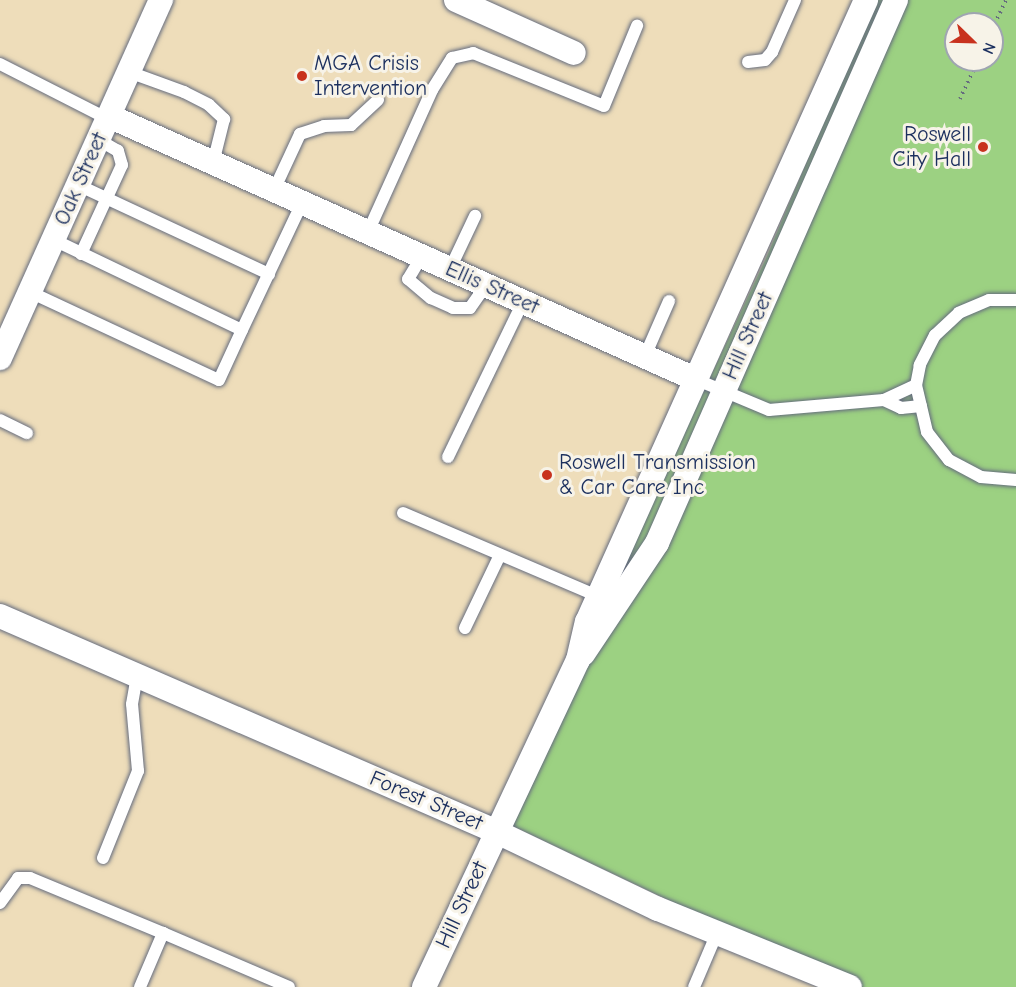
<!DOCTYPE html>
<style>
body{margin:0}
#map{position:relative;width:1016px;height:987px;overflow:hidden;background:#eeddba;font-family:"Comic Neue",sans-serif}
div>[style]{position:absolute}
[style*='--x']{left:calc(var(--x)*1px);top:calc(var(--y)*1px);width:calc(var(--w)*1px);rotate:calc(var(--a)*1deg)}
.green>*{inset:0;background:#9cd182}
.path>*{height:4px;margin-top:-2px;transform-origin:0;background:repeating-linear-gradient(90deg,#656c7e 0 1.5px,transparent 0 6px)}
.roads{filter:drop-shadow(0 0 2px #656c7e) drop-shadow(0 0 2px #656c7e)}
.lane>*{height:12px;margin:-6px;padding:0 6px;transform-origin:6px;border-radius:6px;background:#fff}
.street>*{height:24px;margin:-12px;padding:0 12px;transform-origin:12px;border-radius:12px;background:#fff}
.dots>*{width:16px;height:16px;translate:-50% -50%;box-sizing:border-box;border:3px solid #f7f3e8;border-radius:50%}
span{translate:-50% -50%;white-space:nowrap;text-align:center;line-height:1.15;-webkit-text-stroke:6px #f7f3e8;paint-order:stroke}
.poi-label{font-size:22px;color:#1b2f5e}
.left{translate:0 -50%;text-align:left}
.right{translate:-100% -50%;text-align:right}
.street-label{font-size:22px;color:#1b2f5e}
.north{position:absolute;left:944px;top:12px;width:60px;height:60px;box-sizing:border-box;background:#f7f3e8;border:2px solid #9fa5b1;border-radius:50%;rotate:113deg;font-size:16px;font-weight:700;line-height:24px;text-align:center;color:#1b2f5e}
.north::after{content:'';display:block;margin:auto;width:21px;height:27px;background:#c8321e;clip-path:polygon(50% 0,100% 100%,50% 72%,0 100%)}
</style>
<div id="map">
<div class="green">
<i style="clip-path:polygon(evenodd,875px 0,1016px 0,1016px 987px,851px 987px,502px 821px,767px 256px,875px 0,956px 24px,992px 24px,992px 60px,956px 60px,956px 24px)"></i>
</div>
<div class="path">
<i style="--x:992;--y:29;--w:32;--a:-64"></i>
<i style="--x:960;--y:99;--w:43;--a:-65.2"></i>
</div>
<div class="roads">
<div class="lane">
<i style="--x:748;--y:62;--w:17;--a:-7"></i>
<i style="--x:765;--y:60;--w:11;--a:-49"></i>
<i style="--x:772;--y:52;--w:57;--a:-66.1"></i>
<i style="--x:0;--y:64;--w:121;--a:27"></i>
<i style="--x:129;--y:72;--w:59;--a:20"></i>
<i style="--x:184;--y:92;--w:28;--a:27"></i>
<i style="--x:209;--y:105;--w:21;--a:43"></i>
<i style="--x:224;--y:119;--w:45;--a:104"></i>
<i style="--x:78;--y:185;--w:211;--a:25"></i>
<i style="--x:274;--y:190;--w:62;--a:-65.1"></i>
<i style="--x:300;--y:134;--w:25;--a:-18"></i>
<i style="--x:324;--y:126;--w:27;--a:-2"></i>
<i style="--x:351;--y:125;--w:37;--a:-43"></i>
<i style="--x:368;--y:232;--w:156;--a:-65.7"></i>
<i style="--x:432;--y:90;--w:38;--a:-58"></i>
<i style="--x:452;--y:58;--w:22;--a:-13"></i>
<i style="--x:473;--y:53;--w:141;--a:22"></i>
<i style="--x:604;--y:106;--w:87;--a:-67.6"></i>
<i style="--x:54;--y:240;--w:208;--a:25.6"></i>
<i style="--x:242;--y:330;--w:140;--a:-64.7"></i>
<i style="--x:81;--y:254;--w:98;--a:-65.3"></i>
<i style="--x:122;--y:165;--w:15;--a:-106"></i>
<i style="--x:118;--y:151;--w:22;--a:-150"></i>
<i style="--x:422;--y:256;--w:27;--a:121"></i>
<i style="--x:408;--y:279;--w:30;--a:40"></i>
<i style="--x:431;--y:298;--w:24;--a:24"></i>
<i style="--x:453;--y:308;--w:17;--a:0"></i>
<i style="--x:470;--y:308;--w:28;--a:-55"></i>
<i style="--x:450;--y:269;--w:59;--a:-64.7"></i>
<i style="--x:30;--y:292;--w:208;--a:25"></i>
<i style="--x:219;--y:380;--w:55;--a:-65.3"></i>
<i style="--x:1016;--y:300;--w:27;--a:180"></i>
<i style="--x:989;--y:300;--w:33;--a:157"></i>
<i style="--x:959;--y:313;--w:33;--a:137"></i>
<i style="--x:935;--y:335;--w:34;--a:117"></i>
<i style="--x:920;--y:365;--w:20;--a:101"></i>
<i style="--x:916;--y:385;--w:48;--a:76.8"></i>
<i style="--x:927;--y:432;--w:36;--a:52"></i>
<i style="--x:949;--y:460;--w:36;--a:28"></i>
<i style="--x:981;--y:477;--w:35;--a:5"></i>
<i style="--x:645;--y:356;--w:60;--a:-66.4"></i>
<i style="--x:695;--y:379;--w:80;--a:22.7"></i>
<i style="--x:769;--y:410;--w:115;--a:-5"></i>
<i style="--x:884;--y:400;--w:35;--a:-25"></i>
<i style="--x:884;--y:400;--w:19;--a:25"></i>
<i style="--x:901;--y:408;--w:20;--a:-6"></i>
<i style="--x:0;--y:420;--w:30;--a:26"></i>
<i style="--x:448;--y:457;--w:172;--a:-64.2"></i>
<i style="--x:403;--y:513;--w:212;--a:23.1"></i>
<i style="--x:465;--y:628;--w:81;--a:-64.4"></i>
<i style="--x:103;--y:858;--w:94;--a:-68.1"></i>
<i style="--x:138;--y:771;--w:67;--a:-95.1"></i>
<i style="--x:132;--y:704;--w:28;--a:-80"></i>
<i style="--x:0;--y:903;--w:31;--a:-54"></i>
<i style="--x:18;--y:878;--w:12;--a:0"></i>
<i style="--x:30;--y:878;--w:144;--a:22.5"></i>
<i style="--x:140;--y:987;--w:59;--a:-66.9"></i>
<i style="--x:163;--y:933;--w:137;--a:23.2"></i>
<i style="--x:694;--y:987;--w:59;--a:-66.9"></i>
</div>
<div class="street">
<i style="--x:456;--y:0;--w:129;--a:24.2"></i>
<i style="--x:109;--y:116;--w:642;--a:24.17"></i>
<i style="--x:0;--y:358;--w:393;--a:-65.8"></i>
<i style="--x:0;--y:616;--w:542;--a:23.49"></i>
<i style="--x:497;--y:832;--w:178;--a:25.6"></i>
<i style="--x:658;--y:909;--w:207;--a:22.1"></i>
<i style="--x:583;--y:654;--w:133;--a:-56.3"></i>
<i style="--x:657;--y:543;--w:593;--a:-66.24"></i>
<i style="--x:424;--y:987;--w:361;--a:-64.8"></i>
<i style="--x:578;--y:660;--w:39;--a:-77"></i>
<i style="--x:587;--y:622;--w:682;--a:-65.84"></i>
</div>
</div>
<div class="dots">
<i style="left:302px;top:76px;background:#c8321e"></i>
<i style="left:983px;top:147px;background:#c8321e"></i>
<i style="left:547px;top:475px;background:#c8321e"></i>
</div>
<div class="poi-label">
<span class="left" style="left:314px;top:76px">MGA Crisis<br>Intervention</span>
<span class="right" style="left:971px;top:147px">Roswell<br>City Hall</span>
<span class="left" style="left:559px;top:475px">Roswell Transmission<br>&amp; Car Care Inc</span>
</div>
<div class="street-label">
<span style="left:81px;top:179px;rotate:-66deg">Oak Street</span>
<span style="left:492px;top:288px;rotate:24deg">Ellis Street</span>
<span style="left:748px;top:336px;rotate:-66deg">Hill Street</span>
<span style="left:426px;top:801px;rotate:23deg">Forest Street</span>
<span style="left:462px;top:905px;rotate:-65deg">Hill Street</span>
</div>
<div class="north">N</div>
</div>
